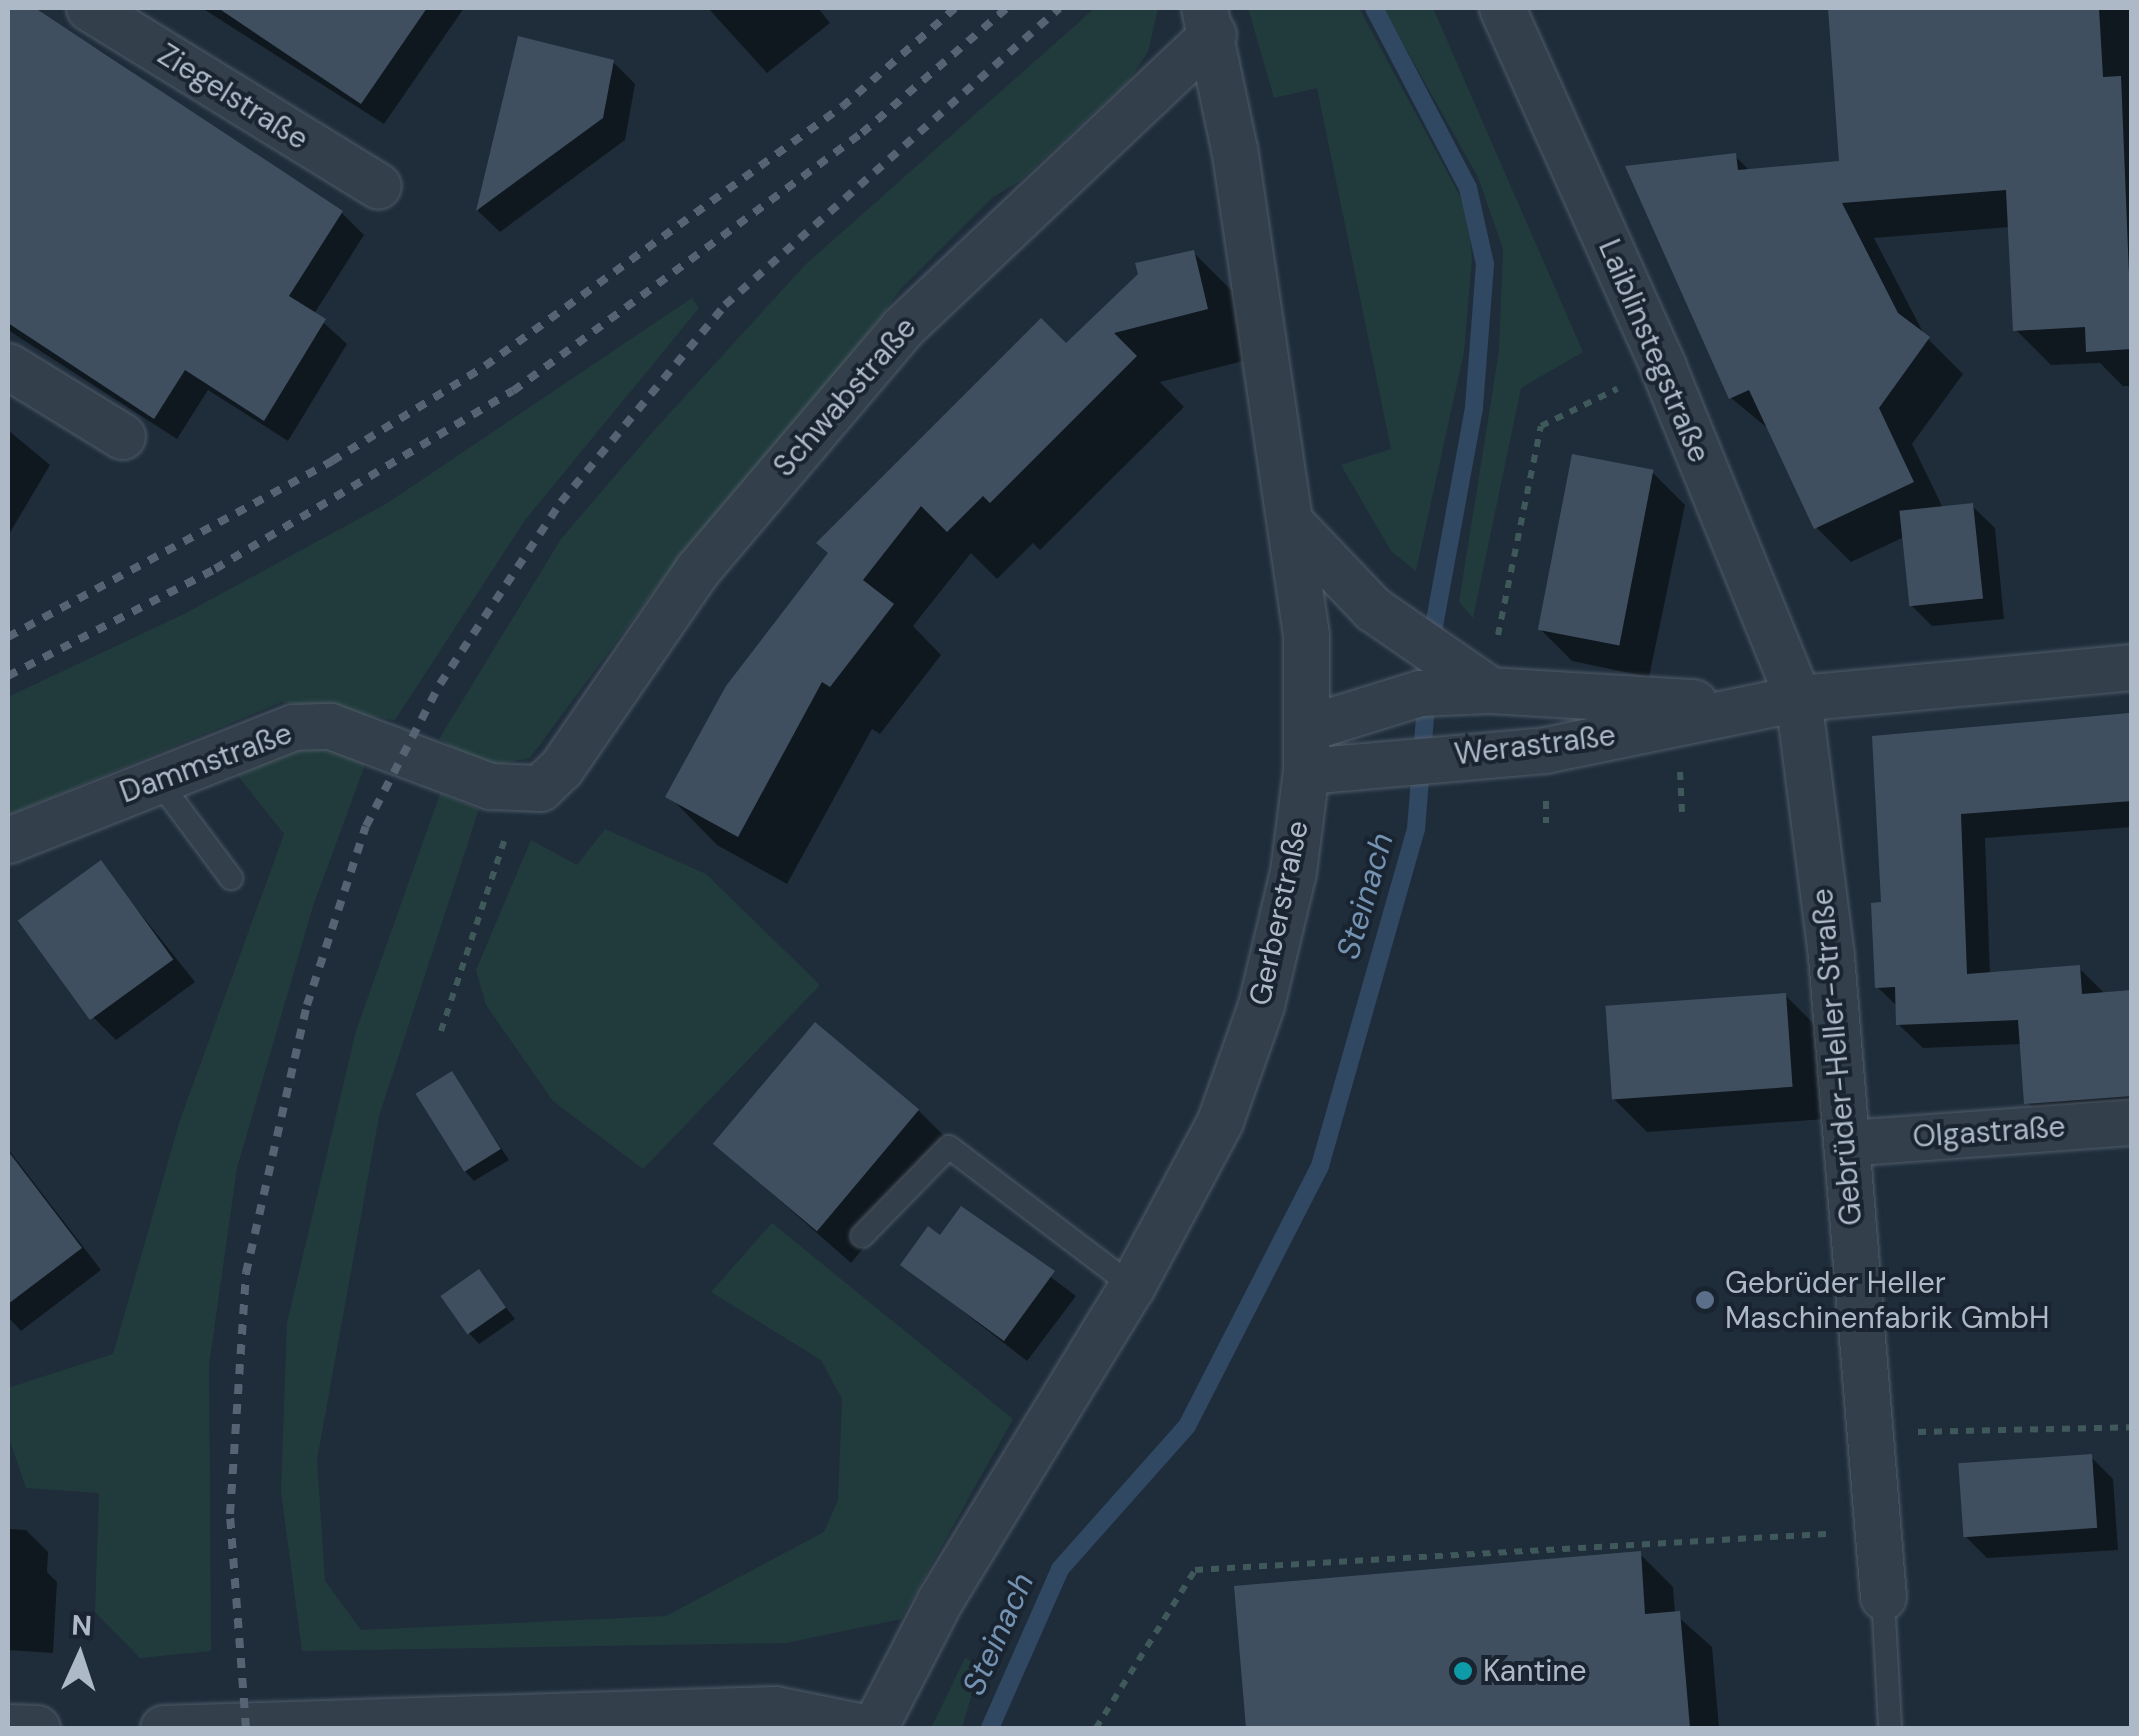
<!DOCTYPE html>
<meta charset="utf-8">
<style>
body{margin:0}
#map{position:relative;width:2139px;height:1736px;overflow:hidden;background:#1f2d3b;font-family:"DM Sans",sans-serif}
div>[style]{position:absolute}
[style*='--x']{left:calc(var(--x)*1px);top:calc(var(--y)*1px);width:calc(var(--w)*1px);rotate:calc(var(--a)*1deg)}
.green>*{inset:0;background:#213b3c}
.shadow>*{inset:0;background:#0007}
.stream>*{height:18px;margin:-9px;padding:0 9px;transform-origin:9px;border-radius:9px;background:#304862}
.building>*{inset:0;background:#404f60;transform-origin:0 0}
.path>*{height:6px;margin-top:-3px;transform-origin:0;background:repeating-linear-gradient(90deg,#3f585a 0 8px,transparent 0 16px)}
.roads{filter:drop-shadow(0 0 2px #515c69) drop-shadow(0 0 2px #515c69)}
.service>*{height:22px;margin:-11px;padding:0 11px;transform-origin:11px;border-radius:11px;background:#333f4b}
.minor>*{height:45px;margin:-22.5px;padding:0 22.5px;transform-origin:22.5px;border-radius:22.5px;background:#333f4b}
.rail>*{height:8px;margin-top:-4px;transform-origin:0;background:repeating-linear-gradient(90deg,#556373 0 10px,transparent 0 20px)}
.dots>*{width:28px;height:28px;translate:-50% -50%;box-sizing:border-box;border:5px solid #192430;border-radius:50%}
span{translate:-50% -50%;white-space:nowrap;text-align:center;line-height:1.15;-webkit-text-stroke:8px #192430;paint-order:stroke}
.street-label{font-size:30px;color:#aeb9c8}
.poi-label{font-size:30px;color:#aeb9c8}
.left{translate:0 -50%;text-align:left}
.water-label{font-size:32px;color:#7492b2;font-style:italic}
.frame{position:absolute;inset:0;border:10px solid #aeb9c8;pointer-events:none}
.north{position:absolute;left:30px;top:1606px;width:100px;height:100px;-webkit-text-stroke:8px #192430;paint-order:stroke;rotate:3deg;font-size:28px;font-weight:700;line-height:40px;text-align:center;color:#aeb9c8}
.north::after{content:'';display:block;margin:auto;width:35px;height:45px;background:#aeb9c8;clip-path:polygon(50% 0,100% 100%,50% 72%,0 100%)}
</style>
<div id="map">
<div class="green">
<i style="clip-path:polygon(1095px 8px,1158px 8px,1148px 52px,1129px 80px,1020px 181px,993px 197px,902px 288px,812px 408px,671px 568px,530px 758px,487px 767px,439px 739px,561px 539px,650px 435px,805px 265px)"></i>
<i style="clip-path:polygon(1248px 8px,1359px 8px,1467px 209px,1472px 258px,1464px 352px,1416px 571px,1391px 551px,1341px 465px,1391px 449px,1317px 88px,1274px 98px)"></i>
<i style="clip-path:polygon(1383px 8px,1433px 8px,1583px 352px,1521px 388px,1473px 618px,1459px 602px,1499px 351px,1503px 249px,1478px 177px)"></i>
<i style="clip-path:polygon(692px 298px,699px 308px,525px 520px,395px 720px,282px 702px,8px 815px,8px 697px,186px 613px,386px 504px)"></i>
<i style="clip-path:polygon(315px 743px,366px 762px,313px 906px,237px 1168px,209px 1365px,211px 1651px,140px 1658px,95px 1612px,99px 1493px,26px 1488px,8px 1435px,8px 1388px,113px 1354px,179px 1123px,284px 834px,235px 772px)"></i>
<i style="clip-path:polygon(440px 794px,479px 809px,379px 1116px,317px 1460px,325px 1581px,361px 1630px,666px 1616px,824px 1532px,838px 1500px,842px 1399px,821px 1360px,711px 1292px,772px 1223px,1013px 1419px,901px 1619px,786px 1643px,302px 1651px,281px 1491px,287px 1323px,356px 1031px)"></i>
<i style="clip-path:polygon(605px 829px,706px 874px,820px 985px,643px 1169px,553px 1101px,486px 1005px,476px 970px,531px 840px,577px 865px)"></i>
<i style="clip-path:polygon(965px 1658px,980px 1666px,962px 1728px,931px 1728px)"></i>
</div>
<div class="shadow">
<i style="clip-path:polygon(8px 8px,29px 8px,104px 53px,342px 213px,364px 235px,314px 314px,347px 344px,288px 441px,208px 390px,177px 439px,8px 330px)"></i>
<i style="clip-path:polygon(202px 8px,464px 8px,384px 124px)"></i>
<i style="clip-path:polygon(708px 8px,818px 8px,830px 23px,767px 73px)"></i>
<i style="clip-path:polygon(1830px 8px,2131px 8px,2132px 386px,2123px 386px,2100px 363px,2051px 365px,2016px 330px,2010px 227px,1874px 238px,1925px 336px,1963px 374px,1912px 444px,1943px 508px,1972px 506px,1995px 528px,2004px 619px,1932px 626px,1910px 604px,1904px 537px,1851px 562px,1816px 527px,1771px 431px,1731px 398px,1735px 156px,1751px 172px,1842px 164px)"></i>
<i style="clip-path:polygon(519px 39px,613px 62px,635px 84px,625px 140px,500px 232px,478px 211px)"></i>
<i style="clip-path:polygon(1193px 252px,1242px 301px,1255px 358px,1160px 382px,1184px 407px,1040px 550px,1033px 543px,997px 579px,971px 553px,913px 626px,941px 655px,880px 734px,872px 729px,787px 884px,717px 845px,669px 796px,728px 687px,1066px 347px)"></i>
<i style="clip-path:polygon(8px 430px,50px 465px,8px 536px)"></i>
<i style="clip-path:polygon(1652px 472px,1685px 505px,1649px 677px,1572px 661px,1539px 628px)"></i>
<i style="clip-path:polygon(2132px 717px,2132px 827px,1985px 838px,1990px 975px,2079px 968px,2104px 993px,2132px 993px,2132px 1122px,2052px 1127px,2027px 1102px,2022px 1044px,1923px 1048px,1898px 1024px,1898px 1007px,1877px 987px,1883px 904px,1875px 739px)"></i>
<i style="clip-path:polygon(100px 863px,195px 982px,116px 1040px,94px 1018px)"></i>
<i style="clip-path:polygon(1785px 995px,1818px 1028px,1825px 1119px,1647px 1132px,1614px 1099px)"></i>
<i style="clip-path:polygon(452px 1074px,509px 1160px,474px 1181px,464px 1170px)"></i>
<i style="clip-path:polygon(918px 1110px,951px 1143px,851px 1263px,717px 1145px)"></i>
<i style="clip-path:polygon(8px 1149px,101px 1270px,21px 1331px,8px 1317px)"></i>
<i style="clip-path:polygon(962px 1210px,1076px 1296px,1027px 1361px,903px 1265px,941px 1239px)"></i>
<i style="clip-path:polygon(478px 1272px,515px 1319px,479px 1344px,469px 1333px)"></i>
<i style="clip-path:polygon(2091px 1457px,2113px 1479px,2118px 1550px,1987px 1558px,1965px 1536px)"></i>
<i style="clip-path:polygon(8px 1529px,26px 1530px,48px 1552px,47px 1572px,57px 1582px,53px 1653px,8px 1650px)"></i>
<i style="clip-path:polygon(1640px 1554px,1673px 1587px,1675px 1614px,1712px 1647px,1719px 1728px,1248px 1728px,1236px 1588px)"></i>
</div>
<div class="stream">
<i style="--x:1374;--y:8;--w:203;--a:62.4"></i>
<i style="--x:1468;--y:188;--w:78;--a:77.4"></i>
<i style="--x:1485;--y:264;--w:144;--a:94.4"></i>
<i style="--x:1474;--y:408;--w:243;--a:100.4"></i>
<i style="--x:990;--y:1728;--w:174;--a:-66.2"></i>
<i style="--x:1060;--y:1569;--w:191;--a:-48.4"></i>
<i style="--x:1187;--y:1426;--w:292;--a:-62.9"></i>
<i style="--x:1320;--y:1166;--w:350;--a:-74.1"></i>
<i style="--x:1416;--y:829;--w:136;--a:-85.4"></i>
</div>
<div class="building">
<i style="clip-path:polygon(8px 8px,35px 8px,343px 211px,289px 296px,326px 319px,264px 421px,185px 370px,154px 419px,8px 323px)"></i>
<i style="clip-path:polygon(218px 8px,427px 8px,361px 104px)"></i>
<i style="clip-path:polygon(1828px 8px,2099px 8px,2103px 77px,2121px 76px,2132px 349px,2086px 352px,2085px 327px,2013px 331px,2006px 190px,1842px 203px,1898px 313px,1930px 337px,1879px 408px,1914px 482px,1814px 529px,1749px 390px,1729px 399px,1625px 166px,1736px 153px,1738px 170px,1839px 161px)"></i>
<i style="clip-path:polygon(518px 36px,614px 60px,603px 118px,476px 211px)"></i>
<i style="clip-path:polygon(1194px 250px,1208px 309px,1114px 333px,1137px 356px,990px 503px,983px 496px,947px 532px,921px 506px,863px 580px,894px 604px,830px 687px,822px 682px,738px 837px,665px 797px,726px 686px,828px 553px,816px 543px,1041px 318px,1066px 343px,1138px 274px,1135px 263px)"></i>
<i style="left:1572px;top:454px;width:83px;height:179px;rotate:11deg"></i>
<i style="left:1973px;top:503px;width:96px;height:74px;rotate:84deg"></i>
<i style="clip-path:polygon(2129px 713px,2132px 801px,1961px 814px,1967px 974px,2080px 965px,2082px 994px,2132px 990px,2132px 1096px,2024px 1104px,2018px 1020px,1896px 1025px,1895px 987px,1875px 988px,1871px 903px,1881px 902px,1872px 736px)"></i>
<i style="left:101px;top:860px;width:123px;height:103px;rotate:54deg"></i>
<i style="left:1786px;top:993px;width:94px;height:181px;rotate:86deg"></i>
<i style="left:815px;top:1022px;width:136px;height:159px;rotate:40deg"></i>
<i style="left:452px;top:1071px;width:92px;height:43px;rotate:58deg"></i>
<i style="clip-path:polygon(8px 1151px,82px 1248px,8px 1304px)"></i>
<i style="clip-path:polygon(961px 1206px,1055px 1271px,1004px 1341px,900px 1265px,928px 1226px,940px 1235px)"></i>
<i style="left:479px;top:1269px;width:47px;height:47px;rotate:55deg"></i>
<i style="left:2092px;top:1454px;width:74px;height:134px;rotate:86deg"></i>
<i style="clip-path:polygon(1641px 1551px,1645px 1614px,1680px 1611px,1690px 1728px,1246px 1728px,1234px 1586px)"></i>
</div>
<div class="path">
<i style="--x:1498;--y:635;--w:213;--a:-78.4"></i>
<i style="--x:1541;--y:426;--w:85;--a:-26"></i>
<i style="--x:1680;--y:772;--w:40;--a:87.1"></i>
<i style="--x:1546;--y:801;--w:22;--a:90"></i>
<i style="--x:441;--y:1031;--w:206;--a:-71.6"></i>
<i style="--x:1918;--y:1432;--w:214;--a:-1.3"></i>
<i style="--x:1096;--y:1728;--w:186;--a:-57.9"></i>
<i style="--x:1195;--y:1570;--w:632;--a:-3.27"></i>
</div>
<div class="roads">
<div class="service">
<i style="--x:157;--y:779;--w:124;--a:53.2"></i>
<i style="--x:862;--y:1236;--w:124;--a:-45.7"></i>
<i style="--x:949;--y:1147;--w:230;--a:37.2"></i>
<i style="--x:1883;--y:1597;--w:131;--a:86.9"></i>
</div>
<div class="minor">
<i style="--x:89;--y:8;--w:339;--a:31.6"></i>
<i style="--x:1502;--y:8;--w:393;--a:65.8"></i>
<i style="--x:1663;--y:367;--w:357;--a:67.8"></i>
<i style="--x:1798;--y:698;--w:260;--a:82.7"></i>
<i style="--x:1831;--y:956;--w:643;--a:85.36"></i>
<i style="--x:8;--y:366;--w:134;--a:31.6"></i>
<i style="--x:1291;--y:523;--w:119;--a:46.4"></i>
<i style="--x:1373;--y:609;--w:142;--a:34.7"></i>
<i style="--x:1307;--y:728;--w:118;--a:-17.2"></i>
<i style="--x:1420;--y:693;--w:70;--a:-2.5"></i>
<i style="--x:1490;--y:690;--w:204;--a:3.4"></i>
<i style="--x:1306;--y:771;--w:240;--a:-5"></i>
<i style="--x:1545;--y:750;--w:258;--a:-11.6"></i>
<i style="--x:1798;--y:698;--w:335;--a:-5.3"></i>
<i style="--x:8;--y:840;--w:307;--a:-21.6"></i>
<i style="--x:293;--y:727;--w:37;--a:-2"></i>
<i style="--x:330;--y:726;--w:171;--a:20.6"></i>
<i style="--x:490;--y:786;--w:50;--a:2.3"></i>
<i style="--x:540;--y:788;--w:29;--a:-44"></i>
<i style="--x:561;--y:768;--w:240;--a:-55.5"></i>
<i style="--x:697;--y:570;--w:317;--a:-49.7"></i>
<i style="--x:902;--y:328;--w:428;--a:-43.4"></i>
<i style="--x:1846;--y:1143;--w:287;--a:-4.2"></i>
<i style="--x:8;--y:1727;--w:29;--a:2"></i>
<i style="--x:163;--y:1728;--w:612;--a:-1.78"></i>
<i style="--x:775;--y:1709;--w:96;--a:11.4"></i>
<i style="--x:874;--y:1728;--w:144;--a:-62.7"></i>
<i style="--x:940;--y:1600;--w:368;--a:-58.6"></i>
<i style="--x:1132;--y:1286;--w:187;--a:-61.9"></i>
<i style="--x:1220;--y:1121;--w:123;--a:-70.5"></i>
<i style="--x:1261;--y:1005;--w:137;--a:-76.5"></i>
<i style="--x:1293;--y:872;--w:102;--a:-82.7"></i>
<i style="--x:1306;--y:771;--w:136;--a:-90"></i>
<i style="--x:1306;--y:635;--w:491;--a:-98.4"></i>
<i style="--x:1234;--y:149;--w:144;--a:-102"></i>
</div>
</div>
<div class="rail">
<i style="--x:8;--y:637;--w:369;--a:-28.5"></i>
<i style="--x:332;--y:461;--w:180;--a:-31.8"></i>
<i style="--x:485;--y:366;--w:441;--a:-36"></i>
<i style="--x:842;--y:107;--w:150;--a:-41.2"></i>
<i style="--x:8;--y:676;--w:233;--a:-27.3"></i>
<i style="--x:215;--y:569;--w:347;--a:-30.9"></i>
<i style="--x:513;--y:391;--w:434;--a:-36.5"></i>
<i style="--x:862;--y:133;--w:191;--a:-40.8"></i>
<i style="--x:246;--y:1728;--w:215;--a:-94.3"></i>
<i style="--x:230;--y:1514;--w:242;--a:-86.2"></i>
<i style="--x:246;--y:1273;--w:275;--a:-77.2"></i>
<i style="--x:307;--y:1005;--w:188;--a:-71.8"></i>
<i style="--x:366;--y:826;--w:160;--a:-62.5"></i>
<i style="--x:440;--y:684;--w:219;--a:-56.4"></i>
<i style="--x:561;--y:502;--w:256;--a:-50.2"></i>
<i style="--x:725;--y:305;--w:447;--a:-41.6"></i>
</div>
<div class="dots">
<i style="left:1705px;top:1300px;background:#5c6f8a"></i>
<i style="left:1463px;top:1671px;background:#0f9aa8"></i>
</div>
<div class="street-label">
<span style="left:233px;top:97px;rotate:32deg">Ziegelstraße</span>
<span style="left:1654px;top:351px;rotate:67deg">Laiblinstegstraße</span>
<span style="left:845px;top:397px;rotate:-49deg">Schwabstraße</span>
<span style="left:1535px;top:745px;rotate:-7deg">Werastraße</span>
<span style="left:206px;top:763px;rotate:-20deg">Dammstraße</span>
<span style="left:1279px;top:913px;rotate:-78deg">Gerberstraße</span>
<span style="left:1837px;top:1057px;rotate:-95deg">Gebrüder-Heller-Straße</span>
<span style="left:1989px;top:1132px;rotate:-4deg">Olgastraße</span>
</div>
<div class="poi-label">
<span class="left" style="left:1725px;top:1300px">Gebrüder Heller<br>Maschinenfabrik GmbH</span>
<span class="left" style="left:1483px;top:1671px">Kantine</span>
</div>
<div class="water-label">
<span style="left:1365px;top:896px;rotate:-74deg">Steinach</span>
<span style="left:998px;top:1634px;rotate:-66deg">Steinach</span>
</div>
<div class="frame"></div>
<div class="north">N</div>
</div>
